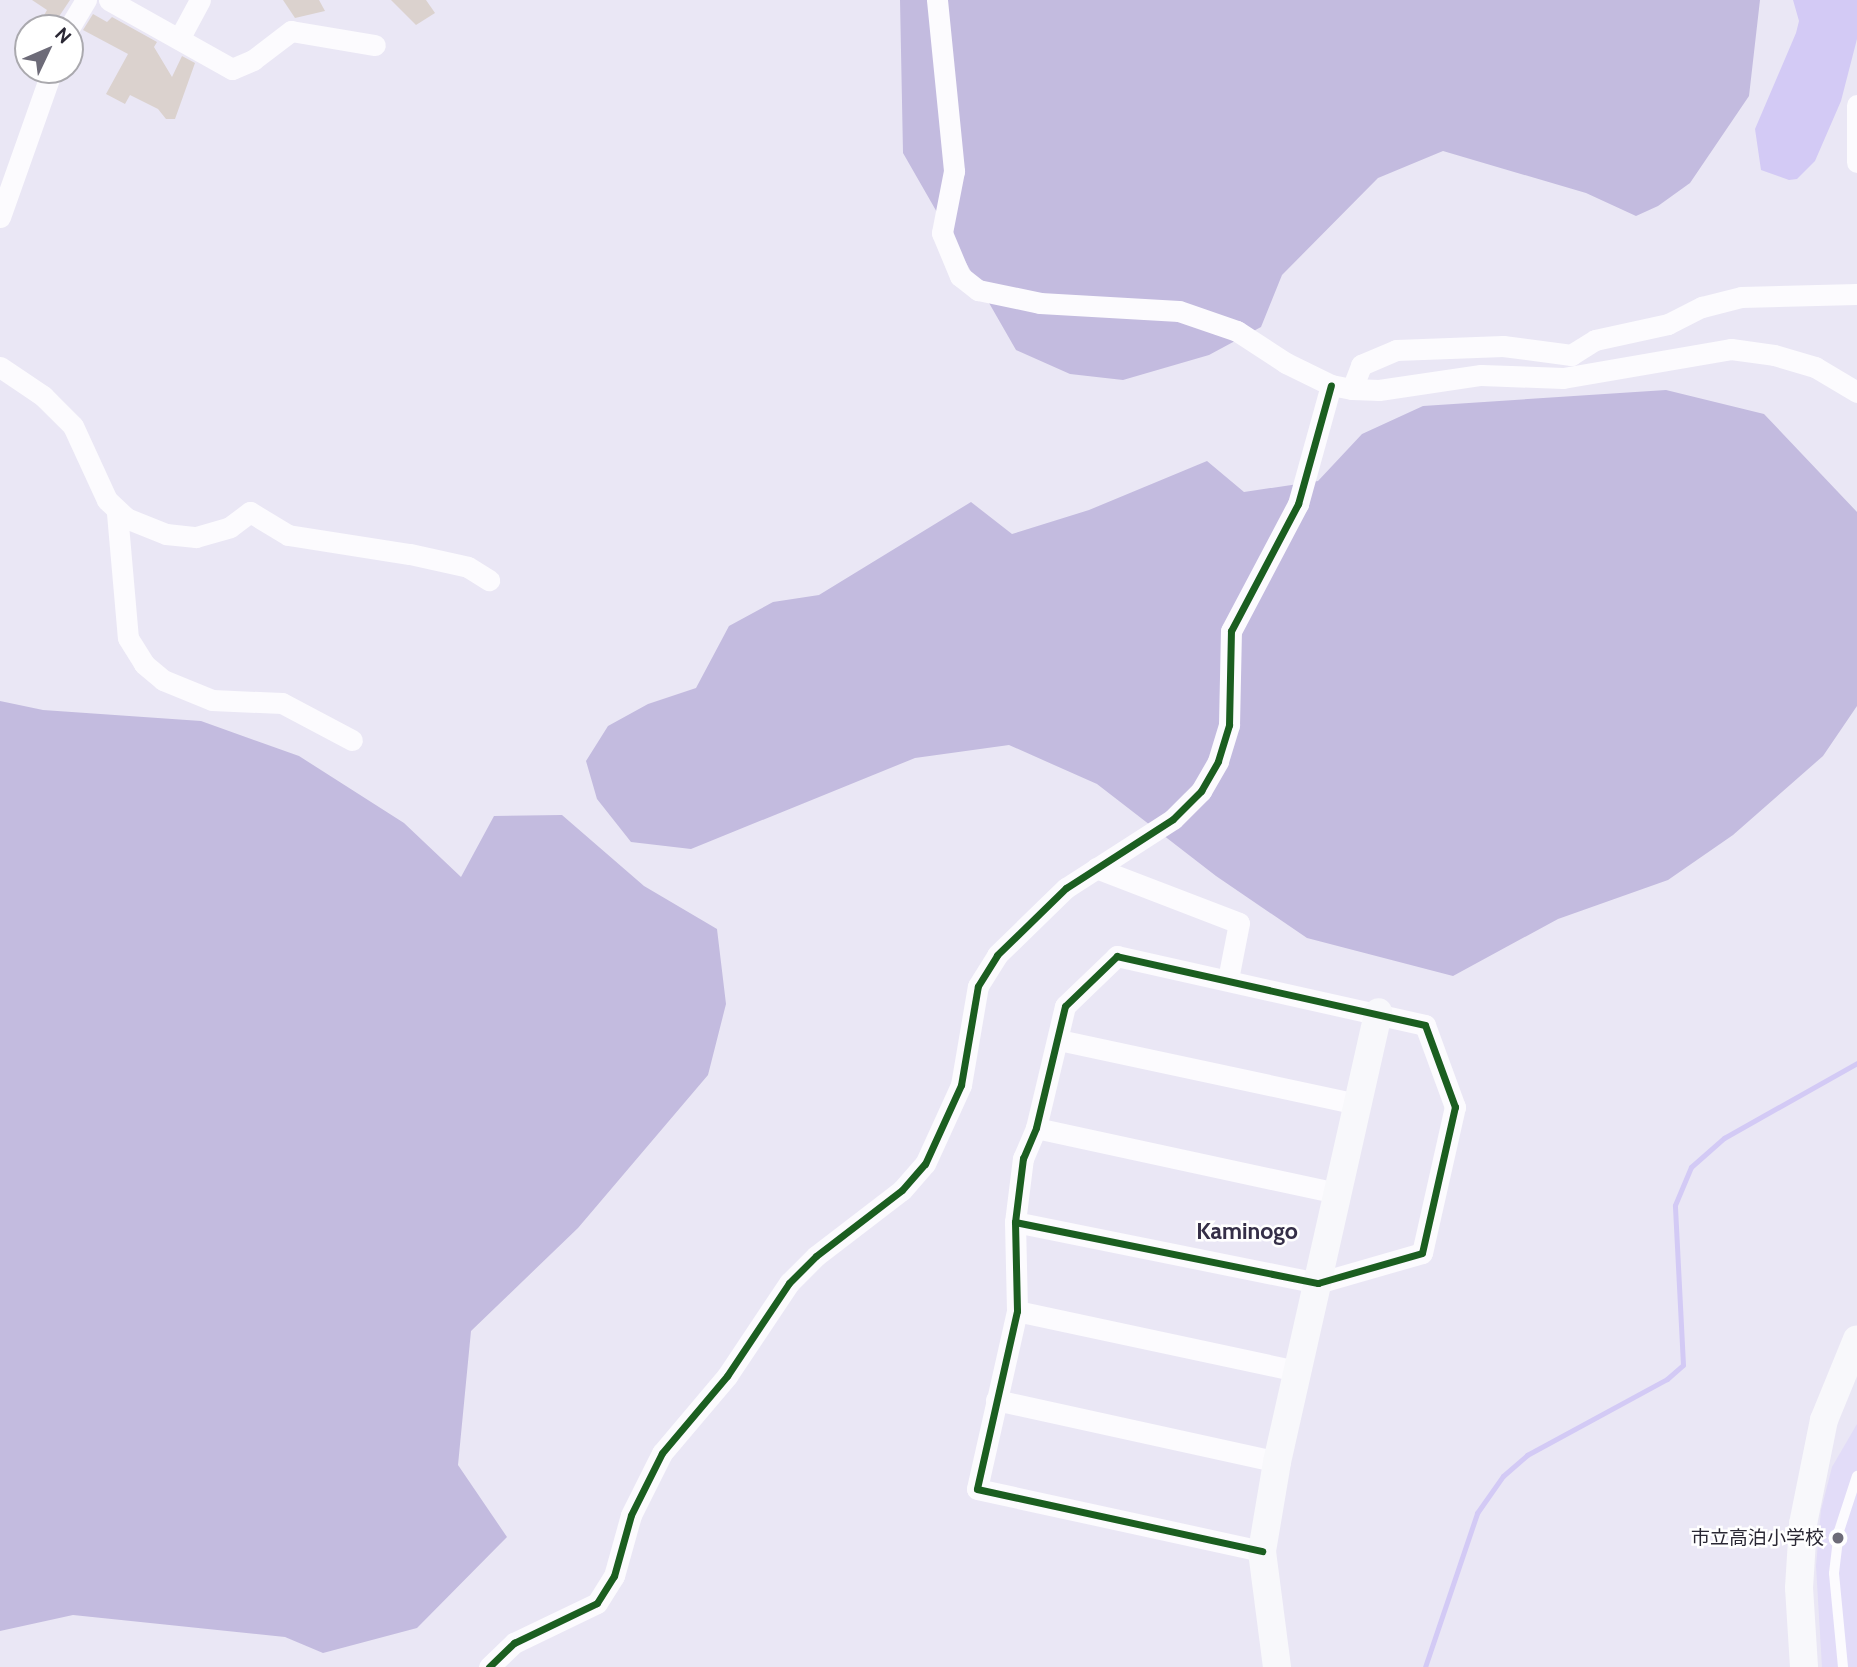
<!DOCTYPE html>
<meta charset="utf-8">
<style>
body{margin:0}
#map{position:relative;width:1857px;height:1667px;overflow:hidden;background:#eae7f5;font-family:Cabin,"Noto Sans JP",sans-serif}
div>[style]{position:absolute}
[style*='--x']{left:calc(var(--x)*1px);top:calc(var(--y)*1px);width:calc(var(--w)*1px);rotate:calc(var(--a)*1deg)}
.built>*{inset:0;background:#e2dcf8}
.forest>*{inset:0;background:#c3bbdf}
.water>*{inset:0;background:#d3caf5}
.stream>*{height:5px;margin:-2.5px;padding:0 2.5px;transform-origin:2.5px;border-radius:2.5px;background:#d3caf5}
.building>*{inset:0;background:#dbd2ce}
.lane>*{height:10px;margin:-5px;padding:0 5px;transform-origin:5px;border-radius:5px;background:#fcfbfe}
.street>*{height:21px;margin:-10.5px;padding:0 10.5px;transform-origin:10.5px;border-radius:10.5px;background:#fcfbfe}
.secondary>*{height:28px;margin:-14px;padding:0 14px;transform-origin:14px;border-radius:14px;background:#f8f8fb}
.cycleway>*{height:7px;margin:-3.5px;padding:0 3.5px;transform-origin:3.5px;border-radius:3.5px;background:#1b5e20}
.dots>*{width:19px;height:19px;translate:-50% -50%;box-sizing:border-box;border:4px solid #fff;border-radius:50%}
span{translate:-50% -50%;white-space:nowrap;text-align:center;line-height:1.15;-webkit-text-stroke:5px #fff;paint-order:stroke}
.poi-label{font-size:19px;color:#2a2834}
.right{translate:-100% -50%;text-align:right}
.quarter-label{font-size:23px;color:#352f48;font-weight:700}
.north{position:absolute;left:14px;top:14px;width:70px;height:70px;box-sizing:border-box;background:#fff;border:2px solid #aaa9ae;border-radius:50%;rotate:46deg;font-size:19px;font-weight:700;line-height:28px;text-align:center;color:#2a2834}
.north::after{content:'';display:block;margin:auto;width:24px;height:32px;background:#6d6b78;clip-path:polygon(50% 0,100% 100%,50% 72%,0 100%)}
</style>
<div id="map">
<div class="built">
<i style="clip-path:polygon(1857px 1424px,1857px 1667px,1822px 1667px,1816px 1566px,1821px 1510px,1832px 1467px)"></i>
</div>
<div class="forest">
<i style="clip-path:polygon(900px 0,1760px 0,1749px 96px,1690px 183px,1658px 206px,1636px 216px,1586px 193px,1443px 151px,1378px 178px,1282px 275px,1261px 327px,1209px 355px,1123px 380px,1070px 374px,1016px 350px,903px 153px)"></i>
<i style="clip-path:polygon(1666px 390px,1764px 414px,1857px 512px,1857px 706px,1823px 756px,1733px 835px,1668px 880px,1558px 919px,1453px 976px,1307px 938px,1216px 876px,1097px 784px,1009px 745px,915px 758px,691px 849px,631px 842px,597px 799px,586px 761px,608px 726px,648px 704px,696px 688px,729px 626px,773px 602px,819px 595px,971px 502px,1012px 534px,1089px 510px,1207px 461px,1244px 492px,1318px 481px,1362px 434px,1423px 406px)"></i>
<i style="clip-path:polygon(0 701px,43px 710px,201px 721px,299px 756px,404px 823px,461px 877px,494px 816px,562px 815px,644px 886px,717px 929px,726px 1004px,708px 1075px,578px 1228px,471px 1331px,458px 1465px,507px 1537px,417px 1628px,323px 1653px,285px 1637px,73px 1615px,0 1631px)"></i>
</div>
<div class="water">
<i style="clip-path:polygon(1793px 0,1857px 0,1857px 39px,1841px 101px,1815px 161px,1797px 179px,1789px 180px,1761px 170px,1755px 129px,1796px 33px,1799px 21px)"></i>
</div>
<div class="stream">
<i style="--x:1425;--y:1667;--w:163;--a:-71.3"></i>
<i style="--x:1477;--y:1513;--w:45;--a:-54.9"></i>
<i style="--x:1503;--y:1476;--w:32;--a:-41"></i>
<i style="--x:1527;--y:1455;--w:159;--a:-28.5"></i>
<i style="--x:1667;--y:1379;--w:21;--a:-41"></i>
<i style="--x:1683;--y:1365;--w:160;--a:-92.9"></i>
<i style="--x:1675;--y:1205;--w:41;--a:-67.2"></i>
<i style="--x:1691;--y:1167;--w:44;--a:-41.3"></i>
<i style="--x:1724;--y:1138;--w:153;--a:-29.4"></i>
</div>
<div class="building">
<i style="clip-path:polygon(32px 0,70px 0,54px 24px,43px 17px,47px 10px)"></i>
<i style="clip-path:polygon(283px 0,319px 0,325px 11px,295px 18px)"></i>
<i style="clip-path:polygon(391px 0,426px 0,435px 13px,416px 25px)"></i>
<i style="clip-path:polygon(93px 14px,107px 22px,112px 17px,157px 42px,154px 47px,172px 77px,182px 56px,195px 63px,175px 119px,166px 119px,158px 109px,130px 95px,125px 104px,106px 94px,128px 54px,83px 30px)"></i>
</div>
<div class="lane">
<i style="--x:1843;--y:1667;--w:94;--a:-95.5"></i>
<i style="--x:1834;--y:1573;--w:42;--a:-83.2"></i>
<i style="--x:1839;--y:1531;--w:58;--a:-71.9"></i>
</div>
<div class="street">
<i style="--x:109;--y:0;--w:141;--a:29.3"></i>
<i style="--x:232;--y:69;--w:23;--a:-23"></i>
<i style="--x:253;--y:60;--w:48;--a:-37.3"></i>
<i style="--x:291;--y:31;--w:85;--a:9.5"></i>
<i style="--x:937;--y:0;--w:172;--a:84.3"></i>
<i style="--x:954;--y:171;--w:63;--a:101"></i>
<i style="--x:942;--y:233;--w:47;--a:67.3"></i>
<i style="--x:960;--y:276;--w:23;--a:38"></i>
<i style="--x:978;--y:290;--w:63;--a:11.8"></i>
<i style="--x:1040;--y:303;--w:139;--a:3.3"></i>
<i style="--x:1179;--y:311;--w:61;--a:19"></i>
<i style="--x:1237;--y:331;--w:59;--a:33.1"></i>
<i style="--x:1286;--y:363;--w:50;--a:26.1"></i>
<i style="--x:1331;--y:385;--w:21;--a:11"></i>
<i style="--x:1352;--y:389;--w:27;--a:2"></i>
<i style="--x:1379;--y:390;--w:103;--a:-8.4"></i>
<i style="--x:1481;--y:375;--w:82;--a:2.1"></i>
<i style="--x:1563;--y:378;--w:170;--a:-9.8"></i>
<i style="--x:1731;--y:349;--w:43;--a:7.9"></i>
<i style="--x:1774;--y:355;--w:43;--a:16.3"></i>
<i style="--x:1815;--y:367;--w:49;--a:30.8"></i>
<i style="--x:69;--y:28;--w:33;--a:-59"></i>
<i style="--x:179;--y:39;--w:44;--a:-61.7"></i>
<i style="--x:1857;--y:105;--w:57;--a:90"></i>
<i style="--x:0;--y:217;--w:156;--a:-70.5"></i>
<i style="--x:0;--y:367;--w:52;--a:34"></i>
<i style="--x:43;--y:396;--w:42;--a:45"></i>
<i style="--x:73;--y:426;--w:81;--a:65.3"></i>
<i style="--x:107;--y:500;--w:26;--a:43"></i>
<i style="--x:126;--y:518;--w:43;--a:21.8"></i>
<i style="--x:166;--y:534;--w:30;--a:6"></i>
<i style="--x:196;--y:537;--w:35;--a:-16"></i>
<i style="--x:230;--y:527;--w:25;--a:-37"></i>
<i style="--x:250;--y:512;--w:44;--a:31.2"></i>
<i style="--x:288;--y:535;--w:123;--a:8.9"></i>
<i style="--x:410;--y:554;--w:59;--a:12.6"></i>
<i style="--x:468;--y:567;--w:25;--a:32"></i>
<i style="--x:1352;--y:389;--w:26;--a:-69"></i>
<i style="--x:1361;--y:365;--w:38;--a:-23"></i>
<i style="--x:1396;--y:350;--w:107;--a:-2.1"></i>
<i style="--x:1503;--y:346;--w:69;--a:7.5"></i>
<i style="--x:1571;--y:355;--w:28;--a:-32"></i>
<i style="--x:1595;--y:340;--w:75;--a:-12.4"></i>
<i style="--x:1668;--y:324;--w:38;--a:-27"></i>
<i style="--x:1702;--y:307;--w:40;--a:-14.4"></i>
<i style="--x:1741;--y:297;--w:116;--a:-1.5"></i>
<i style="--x:117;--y:513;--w:125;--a:85"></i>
<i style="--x:128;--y:638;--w:31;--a:58"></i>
<i style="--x:144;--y:664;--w:25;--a:40"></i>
<i style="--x:163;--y:680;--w:53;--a:22.2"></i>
<i style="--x:212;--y:700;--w:70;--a:2.5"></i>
<i style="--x:282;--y:703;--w:79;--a:27.9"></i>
<i style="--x:1096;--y:868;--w:153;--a:21"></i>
<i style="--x:1239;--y:923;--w:57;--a:101.1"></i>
<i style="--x:1059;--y:1040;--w:305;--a:12.1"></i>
<i style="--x:1036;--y:1128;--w:308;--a:12.2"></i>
<i style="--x:1015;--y:1222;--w:309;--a:11.4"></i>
<i style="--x:1318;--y:1283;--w:108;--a:-16.1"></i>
<i style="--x:1422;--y:1253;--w:150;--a:-77.3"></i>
<i style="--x:1455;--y:1107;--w:87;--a:-110.1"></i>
<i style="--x:1425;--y:1025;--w:316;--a:-167.4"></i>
<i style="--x:1117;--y:956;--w:72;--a:136.1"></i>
<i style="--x:1065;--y:1006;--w:125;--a:103.4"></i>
<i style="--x:1036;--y:1128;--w:33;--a:113"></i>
<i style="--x:1023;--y:1158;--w:64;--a:97.1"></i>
<i style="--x:1015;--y:1222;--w:89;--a:88.7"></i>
<i style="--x:1017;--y:1311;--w:182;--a:102.7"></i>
<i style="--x:977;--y:1489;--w:292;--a:12.3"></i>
<i style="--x:1017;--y:1311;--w:286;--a:12.1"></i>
<i style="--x:996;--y:1400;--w:288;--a:12.4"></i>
<i style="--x:489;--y:1667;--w:35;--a:-44"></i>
<i style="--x:514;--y:1643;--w:92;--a:-25.7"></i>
<i style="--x:597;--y:1603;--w:32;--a:-58"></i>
<i style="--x:614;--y:1576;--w:63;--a:-74.4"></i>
<i style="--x:631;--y:1515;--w:69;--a:-63.4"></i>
<i style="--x:662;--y:1453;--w:101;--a:-49.8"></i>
<i style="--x:727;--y:1376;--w:112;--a:-56.3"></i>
<i style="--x:789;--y:1283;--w:38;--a:-45"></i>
<i style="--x:816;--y:1256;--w:108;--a:-37.5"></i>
<i style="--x:902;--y:1190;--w:35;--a:-49"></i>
<i style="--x:925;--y:1164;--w:87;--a:-65.5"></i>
<i style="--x:961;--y:1085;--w:100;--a:-80.3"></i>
<i style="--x:978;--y:986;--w:36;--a:-58"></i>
<i style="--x:997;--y:955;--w:96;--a:-44.2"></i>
<i style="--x:1066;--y:888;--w:127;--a:-32.8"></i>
<i style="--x:1173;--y:819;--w:40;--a:-45"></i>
<i style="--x:1201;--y:791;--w:34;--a:-60"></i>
<i style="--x:1218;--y:761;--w:38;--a:-73"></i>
<i style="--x:1229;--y:725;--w:94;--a:-88.8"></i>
<i style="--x:1231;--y:631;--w:144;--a:-62.2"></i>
<i style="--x:1298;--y:504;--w:123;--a:-74.5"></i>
</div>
<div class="secondary">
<i style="--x:1277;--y:1667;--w:117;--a:-97.4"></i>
<i style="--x:1262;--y:1551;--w:90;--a:-80.4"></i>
<i style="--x:1277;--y:1462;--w:461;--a:-77.3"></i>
<i style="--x:1804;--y:1667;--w:79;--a:-93.6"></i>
<i style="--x:1799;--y:1588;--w:64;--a:-86.4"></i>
<i style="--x:1803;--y:1524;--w:106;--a:-78.6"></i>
<i style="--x:1824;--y:1420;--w:87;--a:-67.8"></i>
</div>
<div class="cycleway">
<i style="--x:1015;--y:1222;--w:309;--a:11.4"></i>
<i style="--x:1318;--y:1283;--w:108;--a:-16.1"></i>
<i style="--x:1422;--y:1253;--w:150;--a:-77.3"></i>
<i style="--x:1455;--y:1107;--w:87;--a:-110.1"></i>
<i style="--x:1425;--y:1025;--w:316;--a:-167.4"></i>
<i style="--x:1117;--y:956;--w:72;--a:136.1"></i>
<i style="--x:1065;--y:1006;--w:125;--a:103.4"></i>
<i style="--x:1036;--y:1128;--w:33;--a:113"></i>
<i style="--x:1023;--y:1158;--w:64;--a:97.1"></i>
<i style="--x:1015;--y:1222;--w:89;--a:88.7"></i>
<i style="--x:1017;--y:1311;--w:182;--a:102.7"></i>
<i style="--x:977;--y:1489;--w:292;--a:12.3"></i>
<i style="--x:489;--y:1667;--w:35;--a:-44"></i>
<i style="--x:514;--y:1643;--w:92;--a:-25.7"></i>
<i style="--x:597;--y:1603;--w:32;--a:-58"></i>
<i style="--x:614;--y:1576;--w:63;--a:-74.4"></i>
<i style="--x:631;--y:1515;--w:69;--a:-63.4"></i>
<i style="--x:662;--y:1453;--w:101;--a:-49.8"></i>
<i style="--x:727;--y:1376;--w:112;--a:-56.3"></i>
<i style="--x:789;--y:1283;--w:38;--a:-45"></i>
<i style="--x:816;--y:1256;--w:108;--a:-37.5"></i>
<i style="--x:902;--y:1190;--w:35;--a:-49"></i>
<i style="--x:925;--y:1164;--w:87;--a:-65.5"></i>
<i style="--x:961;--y:1085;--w:100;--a:-80.3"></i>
<i style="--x:978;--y:986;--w:36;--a:-58"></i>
<i style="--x:997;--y:955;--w:96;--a:-44.2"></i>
<i style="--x:1066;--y:888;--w:127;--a:-32.8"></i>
<i style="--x:1173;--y:819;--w:40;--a:-45"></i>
<i style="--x:1201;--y:791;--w:34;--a:-60"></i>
<i style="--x:1218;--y:761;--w:38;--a:-73"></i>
<i style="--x:1229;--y:725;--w:94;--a:-88.8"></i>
<i style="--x:1231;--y:631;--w:144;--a:-62.2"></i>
<i style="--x:1298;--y:504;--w:123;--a:-74.5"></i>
</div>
<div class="dots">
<i style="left:1838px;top:1538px;background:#6d6b78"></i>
</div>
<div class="poi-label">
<span class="right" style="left:1824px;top:1538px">市立高泊小学校</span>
</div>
<div class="quarter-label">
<span style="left:1247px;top:1231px">Kaminogo</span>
</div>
<div class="north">N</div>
</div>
